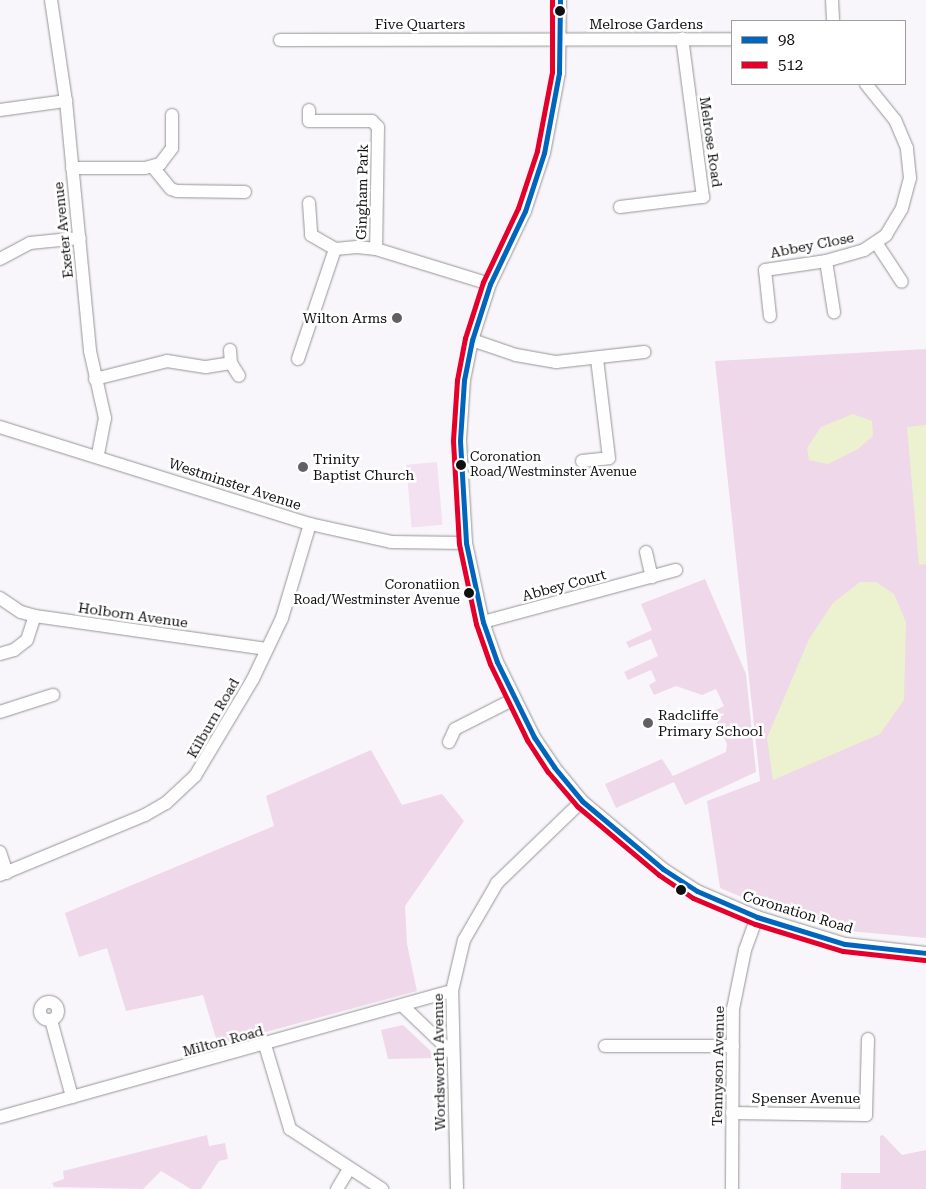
<!DOCTYPE html>
<style>
body{margin:0}
#map{position:relative;width:926px;height:1189px;overflow:hidden;background:#f9f6fb;font-family:"Roboto Serif",serif}
div>[style]{position:absolute}
[style*='--x']{left:calc(var(--x)*1px);top:calc(var(--y)*1px);width:calc(var(--w)*1px);rotate:calc(var(--a)*1deg)}
.green>*{inset:0;background:#efd8e9}
.pitch>*{inset:0;background:#f3e1f1;transform-origin:0 0}
.water>*{inset:0;background:#ecf2cf}
.roads{filter:drop-shadow(0 0 1px #959496) drop-shadow(0 0 1px #959496)}
.street>*{height:12px;margin:-6px;padding:0 6px;transform-origin:6px;border-radius:6px;background:#fefefe}
.street>.ring{margin:-6px;padding:0;box-sizing:content-box;background:none;border:12px solid #fefefe;border-radius:50%}
.bus-1>*{height:5px;margin:-2.5px;padding:0 2.5px;transform-origin:2.5px;border-radius:2.5px;background:#0065bd}
.bus-2>*{height:5px;margin:-2.5px;padding:0 2.5px;transform-origin:2.5px;border-radius:2.5px;background:#e4002b}
.dots>*{width:14px;height:14px;translate:-50% -50%;box-sizing:border-box;border:2px solid #fff;border-radius:50%}
span{translate:-50% -50%;white-space:nowrap;text-align:center;line-height:1.15;-webkit-text-stroke:5px #fff;paint-order:stroke}
.bus-label{font-size:13px;color:#101010}
.left{translate:0 -50%;text-align:left}
.right{translate:-100% -50%;text-align:right}
.street-label{font-size:14px;color:#101010}
.poi-label{font-size:14px;color:#101010}
.legend{position:absolute;left:731px;top:20px;width:175px;height:65px;box-sizing:border-box;background:#fff;border:1px solid #9f9f9f;margin:0;padding:6px 9px;list-style:none;font-size:15px;color:#101010}
.legend li{display:flex;align-items:center;gap:10px;height:25px}
.legend b{width:25px;border:1px solid #9f9f9f}
</style>
<div id="map">
<div class="green">
<i style="clip-path:polygon(926px 349px,926px 938px,849px 931px,777px 912px,720px 888px,707px 801px,760px 781px,715px 361px)"></i>
<i style="clip-path:polygon(705px 579px,746px 674px,756px 772px,685px 805px,674px 782px,616px 808px,605px 784px,662px 759px,673px 776px,726px 752px,727px 744px,712px 712px,724px 706px,716px 689px,702px 695px,676px 686px,654px 695px,649px 685px,656px 681px,651px 670px,628px 680px,624px 672px,658px 656px,651px 639px,629px 648px,626px 642px,652px 630px,641px 604px)"></i>
<i style="clip-path:polygon(371px 750px,402px 805px,442px 794px,464px 821px,405px 906px,407px 944px,417px 991px,218px 1045px,203px 995px,126px 1011px,107px 948px,79px 957px,65px 913px,274px 826px,266px 796px)"></i>
<i style="clip-path:polygon(403px 1025px,438px 1058px,388px 1059px,381px 1030px)"></i>
<i style="clip-path:polygon(207px 1135px,209px 1146px,225px 1143px,228px 1159px,219px 1161px,201px 1189px,191px 1189px,161px 1171px,143px 1189px,54px 1187px,52px 1183px,64px 1179px,63px 1171px)"></i>
<i style="clip-path:polygon(883px 1135px,902px 1155px,926px 1150px,926px 1189px,841px 1189px,841px 1173px,880px 1173px,880px 1136px)"></i>
</div>
<div class="pitch">
<i style="left:437px;top:462px;width:63px;height:31px;rotate:85deg"></i>
</div>
<div class="water">
<i style="clip-path:polygon(853px 414px,872px 421px,873px 436px,858px 449px,828px 464px,809px 460px,807px 448px,821px 427px)"></i>
<i style="clip-path:polygon(926px 425px,926px 564px,919px 565px,907px 427px)"></i>
<i style="clip-path:polygon(860px 582px,876px 582px,894px 594px,906px 622px,904px 700px,880px 734px,773px 780px,767px 738px,809px 639px,833px 603px)"></i>
</div>
<div class="roads">
<div class="street">
<i style="--x:51;--y:0;--w:102;--a:81.6"></i>
<i style="--x:66;--y:101;--w:251;--a:84.5"></i>
<i style="--x:90;--y:351;--w:69;--a:77.4"></i>
<i style="--x:105;--y:418;--w:38;--a:101"></i>
<i style="--x:560;--y:0;--w:73;--a:90.8"></i>
<i style="--x:559;--y:73;--w:81;--a:100.6"></i>
<i style="--x:544;--y:153;--w:61;--a:108.1"></i>
<i style="--x:525;--y:211;--w:81;--a:115.6"></i>
<i style="--x:490;--y:284;--w:59;--a:107.8"></i>
<i style="--x:472;--y:340;--w:41;--a:101.3"></i>
<i style="--x:464;--y:380;--w:61;--a:93.8"></i>
<i style="--x:460;--y:441;--w:102;--a:86.6"></i>
<i style="--x:466;--y:543;--w:81;--a:77.9"></i>
<i style="--x:483;--y:622;--w:42;--a:70.7"></i>
<i style="--x:497;--y:662;--w:84;--a:63.7"></i>
<i style="--x:534;--y:737;--w:36;--a:56"></i>
<i style="--x:554;--y:767;--w:44;--a:50.5"></i>
<i style="--x:582;--y:801;--w:106;--a:40"></i>
<i style="--x:663;--y:869;--w:40;--a:32.9"></i>
<i style="--x:697;--y:891;--w:65;--a:23.4"></i>
<i style="--x:757;--y:917;--w:92;--a:17.1"></i>
<i style="--x:845;--y:944;--w:81;--a:6.3"></i>
<i style="--x:832;--y:0;--w:21;--a:87"></i>
<i style="--x:280;--y:40;--w:452;--a:-0.1"></i>
<i style="--x:0;--y:110;--w:67;--a:-7.8"></i>
<i style="--x:309;--y:110;--w:11;--a:90"></i>
<i style="--x:309;--y:121;--w:63;--a:0"></i>
<i style="--x:372;--y:121;--w:8;--a:45"></i>
<i style="--x:378;--y:127;--w:122;--a:90.9"></i>
<i style="--x:153;--y:167;--w:28;--a:51"></i>
<i style="--x:171;--y:189;--w:6;--a:18"></i>
<i style="--x:177;--y:191;--w:68;--a:0.8"></i>
<i style="--x:72;--y:168;--w:73;--a:0"></i>
<i style="--x:145;--y:168;--w:16;--a:-15"></i>
<i style="--x:160;--y:164;--w:20;--a:-53"></i>
<i style="--x:172;--y:148;--w:33;--a:-90"></i>
<i style="--x:309;--y:203;--w:32;--a:86"></i>
<i style="--x:311;--y:235;--w:28;--a:30"></i>
<i style="--x:620;--y:207;--w:84;--a:-6.9"></i>
<i style="--x:703;--y:197;--w:160;--a:-97.5"></i>
<i style="--x:877;--y:244;--w:45;--a:56.7"></i>
<i style="--x:0;--y:259;--w:34;--a:-28"></i>
<i style="--x:30;--y:243;--w:50;--a:-5.7"></i>
<i style="--x:826;--y:261;--w:52;--a:81.1"></i>
<i style="--x:770;--y:316;--w:46;--a:-96.2"></i>
<i style="--x:765;--y:270;--w:62;--a:-8.4"></i>
<i style="--x:826;--y:261;--w:40;--a:-16"></i>
<i style="--x:864;--y:250;--w:27;--a:-34"></i>
<i style="--x:886;--y:235;--w:31;--a:-59"></i>
<i style="--x:902;--y:208;--w:31;--a:-75"></i>
<i style="--x:910;--y:178;--w:30;--a:-96"></i>
<i style="--x:907;--y:148;--w:30;--a:-113"></i>
<i style="--x:895;--y:120;--w:46;--a:-128.9"></i>
<i style="--x:472;--y:340;--w:46;--a:18.8"></i>
<i style="--x:516;--y:355;--w:41;--a:9.9"></i>
<i style="--x:556;--y:362;--w:89;--a:-6.5"></i>
<i style="--x:230;--y:350;--w:13;--a:86"></i>
<i style="--x:231;--y:363;--w:15;--a:58"></i>
<i style="--x:298;--y:359;--w:116;--a:-71.4"></i>
<i style="--x:335;--y:249;--w:22;--a:-5"></i>
<i style="--x:357;--y:247;--w:19;--a:6"></i>
<i style="--x:376;--y:249;--w:119;--a:17.1"></i>
<i style="--x:95;--y:379;--w:74;--a:-14"></i>
<i style="--x:167;--y:361;--w:39;--a:9"></i>
<i style="--x:206;--y:367;--w:25;--a:-9"></i>
<i style="--x:0;--y:427;--w:325;--a:17.4"></i>
<i style="--x:310;--y:524;--w:83;--a:12.5"></i>
<i style="--x:391;--y:542;--w:75;--a:0.8"></i>
<i style="--x:582;--y:461;--w:27;--a:-6"></i>
<i style="--x:609;--y:458;--w:100;--a:-96.9"></i>
<i style="--x:646;--y:552;--w:26;--a:77"></i>
<i style="--x:0;--y:598;--w:25;--a:34"></i>
<i style="--x:21;--y:612;--w:15;--a:16"></i>
<i style="--x:35;--y:616;--w:234;--a:8.1"></i>
<i style="--x:483;--y:622;--w:200;--a:-15.1"></i>
<i style="--x:0;--y:654;--w:15;--a:-16"></i>
<i style="--x:14;--y:650;--w:16;--a:-38"></i>
<i style="--x:27;--y:640;--w:25;--a:-72"></i>
<i style="--x:0;--y:712;--w:56;--a:-17.8"></i>
<i style="--x:449;--y:742;--w:14;--a:-65"></i>
<i style="--x:455;--y:729;--w:66;--a:-27"></i>
<i style="--x:0;--y:852;--w:22;--a:72"></i>
<i style="--x:0;--y:875;--w:157;--a:-22.5"></i>
<i style="--x:145;--y:815;--w:24;--a:-30"></i>
<i style="--x:166;--y:803;--w:40;--a:-43"></i>
<i style="--x:195;--y:776;--w:113;--a:-59.1"></i>
<i style="--x:253;--y:679;--w:68;--a:-64.6"></i>
<i style="--x:282;--y:618;--w:98;--a:-73.4"></i>
<i class="ring" style="left:40px;top:1002px;width:6px;height:6px"></i>
<i style="--x:404;--y:1007;--w:68;--a:43.8"></i>
<i style="--x:51;--y:1020;--w:80;--a:74.7"></i>
<i style="--x:265;--y:1045;--w:88;--a:73.4"></i>
<i style="--x:290;--y:1129;--w:110;--a:33.1"></i>
<i style="--x:605;--y:1046;--w:128;--a:0"></i>
<i style="--x:732;--y:1113;--w:134;--a:0.9"></i>
<i style="--x:866;--y:1115;--w:76;--a:-88.5"></i>
<i style="--x:0;--y:1117;--w:469;--a:-15.6"></i>
<i style="--x:337;--y:1189;--w:23;--a:-59"></i>
<i style="--x:457;--y:1189;--w:198;--a:-91.4"></i>
<i style="--x:452;--y:991;--w:52;--a:-76.8"></i>
<i style="--x:464;--y:940;--w:66;--a:-59.9"></i>
<i style="--x:497;--y:883;--w:118;--a:-44"></i>
<i style="--x:732;--y:1189;--w:180;--a:-89.7"></i>
<i style="--x:733;--y:1009;--w:60;--a:-78.5"></i>
<i style="--x:745;--y:950;--w:35;--a:-70"></i>
</div>
</div>
<div class="bus-1">
<i style="--x:560;--y:0;--w:73;--a:90.8"></i>
<i style="--x:559;--y:73;--w:81;--a:100.6"></i>
<i style="--x:544;--y:153;--w:61;--a:108.1"></i>
<i style="--x:525;--y:211;--w:81;--a:115.6"></i>
<i style="--x:490;--y:284;--w:59;--a:107.8"></i>
<i style="--x:472;--y:340;--w:41;--a:101.3"></i>
<i style="--x:464;--y:380;--w:61;--a:93.8"></i>
<i style="--x:460;--y:441;--w:102;--a:86.6"></i>
<i style="--x:466;--y:543;--w:81;--a:77.9"></i>
<i style="--x:483;--y:622;--w:42;--a:70.7"></i>
<i style="--x:497;--y:662;--w:84;--a:63.7"></i>
<i style="--x:534;--y:737;--w:36;--a:56"></i>
<i style="--x:554;--y:767;--w:44;--a:50.5"></i>
<i style="--x:582;--y:801;--w:106;--a:40"></i>
<i style="--x:663;--y:869;--w:40;--a:32.9"></i>
<i style="--x:697;--y:891;--w:65;--a:23.4"></i>
<i style="--x:757;--y:917;--w:92;--a:17.1"></i>
<i style="--x:845;--y:944;--w:81;--a:6.3"></i>
</div>
<div class="bus-2">
<i style="--x:552;--y:0;--w:72;--a:90"></i>
<i style="--x:552;--y:72;--w:80;--a:100.8"></i>
<i style="--x:537;--y:151;--w:60;--a:108.4"></i>
<i style="--x:518;--y:208;--w:82;--a:115.3"></i>
<i style="--x:483;--y:282;--w:59;--a:107.8"></i>
<i style="--x:465;--y:338;--w:43;--a:100.8"></i>
<i style="--x:457;--y:380;--w:61;--a:93.8"></i>
<i style="--x:453;--y:441;--w:103;--a:86.7"></i>
<i style="--x:459;--y:544;--w:82;--a:78"></i>
<i style="--x:476;--y:624;--w:42;--a:70.7"></i>
<i style="--x:490;--y:664;--w:85;--a:64"></i>
<i style="--x:527;--y:740;--w:38;--a:57"></i>
<i style="--x:548;--y:772;--w:45;--a:49.5"></i>
<i style="--x:577;--y:806;--w:107;--a:40.1"></i>
<i style="--x:659;--y:875;--w:41;--a:34.1"></i>
<i style="--x:693;--y:898;--w:67;--a:22.8"></i>
<i style="--x:755;--y:924;--w:92;--a:17.1"></i>
<i style="--x:843;--y:951;--w:82;--a:6.3"></i>
</div>
<div class="dots">
<i style="left:560px;top:11px;background:#101010"></i>
<i style="left:397px;top:318px;background:#626062"></i>
<i style="left:461px;top:465px;background:#101010"></i>
<i style="left:303px;top:467px;background:#626062"></i>
<i style="left:469px;top:593px;background:#101010"></i>
<i style="left:648px;top:723px;background:#626062"></i>
<i style="left:681px;top:890px;background:#101010"></i>
</div>
<div class="bus-label">
<span class="left" style="left:470px;top:465px">Coronation<br>Road/Westminster Avenue</span>
<span class="right" style="left:460px;top:593px">Coronatiion<br>Road/Westminster Avenue</span>
</div>
<div class="street-label">
<span style="left:420px;top:24px">Five Quarters</span>
<span style="left:646px;top:24px">Melrose Gardens</span>
<span style="left:711px;top:142px;rotate:82deg">Melrose Road</span>
<span style="left:362px;top:192px;rotate:-89deg">Gingham Park</span>
<span style="left:63px;top:230px;rotate:-96deg">Exeter Avenue</span>
<span style="left:812px;top:245px;rotate:-11deg">Abbey Close</span>
<span style="left:235px;top:484px;rotate:18deg">Westminster Avenue</span>
<span style="left:564px;top:585px;rotate:-15deg">Abbey Court</span>
<span style="left:133px;top:615px;rotate:8deg">Holborn Avenue</span>
<span style="left:213px;top:718px;rotate:-60deg">Kilburn Road</span>
<span style="left:798px;top:912px;rotate:17deg">Coronation Road</span>
<span style="left:223px;top:1041px;rotate:-15deg">Milton Road</span>
<span style="left:439px;top:1062px;rotate:-91deg">Wordsworth Avenue</span>
<span style="left:718px;top:1066px;rotate:-89deg">Tennyson Avenue</span>
<span style="left:806px;top:1098px">Spenser Avenue</span>
</div>
<div class="poi-label">
<span class="right" style="left:387px;top:318px">Wilton Arms</span>
<span class="left" style="left:313px;top:467px">Trinity<br>Baptist Church</span>
<span class="left" style="left:658px;top:723px">Radcliffe<br>Primary School</span>
</div>
<ul class="legend">
<li><b style="height:6px;background:#0065bd"></b>98</li>
<li><b style="height:6px;background:#e4002b"></b>512</li>
</ul>
</div>
